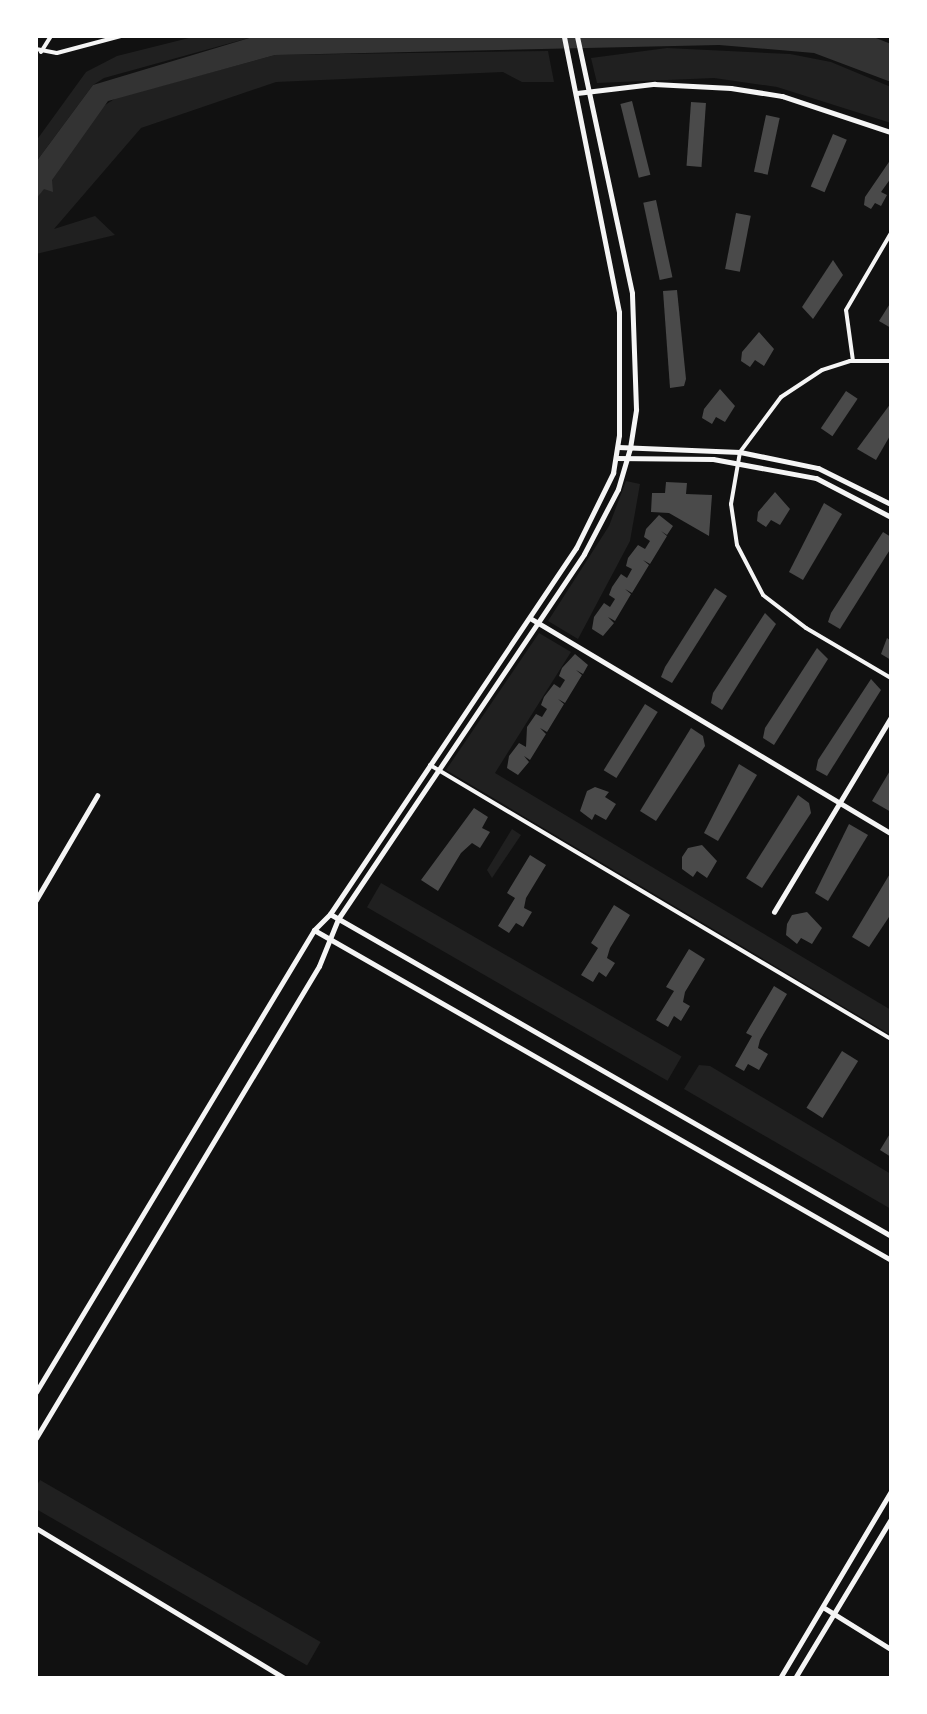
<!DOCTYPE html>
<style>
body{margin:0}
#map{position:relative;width:927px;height:1714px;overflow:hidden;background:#111;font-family:"Open Sans",sans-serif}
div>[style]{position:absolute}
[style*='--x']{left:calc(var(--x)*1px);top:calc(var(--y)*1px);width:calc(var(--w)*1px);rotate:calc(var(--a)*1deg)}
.green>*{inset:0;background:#202020;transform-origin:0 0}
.water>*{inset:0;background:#333}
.building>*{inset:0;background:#4a4a4a;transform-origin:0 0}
.minor>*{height:4px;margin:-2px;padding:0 2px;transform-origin:2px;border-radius:2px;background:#f5f5f5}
.tertiary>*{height:4.5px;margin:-2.25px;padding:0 2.25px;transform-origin:2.25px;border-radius:2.25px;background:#f5f5f5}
.secondary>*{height:5px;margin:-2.5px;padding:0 2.5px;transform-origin:2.5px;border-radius:2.5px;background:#f5f5f5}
.primary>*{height:5px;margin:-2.5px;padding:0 2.5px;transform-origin:2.5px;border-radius:2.5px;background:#f5f5f5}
span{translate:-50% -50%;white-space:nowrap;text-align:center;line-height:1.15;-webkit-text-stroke:4.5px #fff;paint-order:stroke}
.frame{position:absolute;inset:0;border:38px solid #fff;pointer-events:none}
</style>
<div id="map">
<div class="green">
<i style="clip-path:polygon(197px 36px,256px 36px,104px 78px,93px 85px,36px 162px,36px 141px,86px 72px,117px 56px)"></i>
<i style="clip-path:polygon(667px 48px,790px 54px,831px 62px,891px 87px,891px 123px,777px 87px,714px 78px,597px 83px,591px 58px)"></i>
<i style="clip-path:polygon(548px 51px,554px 82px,522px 82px,503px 72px,276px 82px,141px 128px,54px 229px,95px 216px,115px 235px,36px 254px,36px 199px,102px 107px,116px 98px,275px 55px)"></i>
<i style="clip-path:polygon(626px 481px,640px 484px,630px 541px,578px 639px,548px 621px,609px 526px)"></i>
<i style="clip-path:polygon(539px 633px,571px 652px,495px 773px,891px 1010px,891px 1035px,446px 770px)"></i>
<i style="clip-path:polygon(512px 829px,521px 835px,492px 878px,487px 870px)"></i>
<i style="left:381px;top:883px;width:347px;height:28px;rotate:30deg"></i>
<i style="clip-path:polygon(699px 1065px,710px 1066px,891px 1174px,891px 1209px,684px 1089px)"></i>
<i style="left:40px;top:1480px;width:324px;height:27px;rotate:30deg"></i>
</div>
<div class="water">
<i style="clip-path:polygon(256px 36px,871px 36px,891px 44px,891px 82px,814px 53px,719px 45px,275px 55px,108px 101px,52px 180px,53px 192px,44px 189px,36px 199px,36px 162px,93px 85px)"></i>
</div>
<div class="building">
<i style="left:632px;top:101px;width:76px;height:12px;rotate:76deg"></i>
<i style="left:691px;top:102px;width:15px;height:64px;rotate:4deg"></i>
<i style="left:766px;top:115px;width:14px;height:58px;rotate:12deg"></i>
<i style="left:833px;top:134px;width:15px;height:57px;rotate:23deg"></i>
<i style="clip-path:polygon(891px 159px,891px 178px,881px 192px,887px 195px,881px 206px,875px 203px,871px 209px,864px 205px,865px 197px)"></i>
<i style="left:656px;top:200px;width:79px;height:13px;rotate:78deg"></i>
<i style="left:736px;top:213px;width:15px;height:57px;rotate:11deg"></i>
<i style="clip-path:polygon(833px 260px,843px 275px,813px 319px,802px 307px)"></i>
<i style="clip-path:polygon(677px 290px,686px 379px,684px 386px,670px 388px,663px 291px)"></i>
<i style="clip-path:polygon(891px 302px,891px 328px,879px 321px)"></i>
<i style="clip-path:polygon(759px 332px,774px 349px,764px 366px,755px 360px,750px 367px,741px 361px,742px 352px)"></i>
<i style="clip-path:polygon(720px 389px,735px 406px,725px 422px,716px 417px,712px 424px,702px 418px,704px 409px)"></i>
<i style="left:846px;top:391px;width:14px;height:45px;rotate:34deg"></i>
<i style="clip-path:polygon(891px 403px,891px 434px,876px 460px,857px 449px)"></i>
<i style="clip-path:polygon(666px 482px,687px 483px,686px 494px,712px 495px,709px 536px,669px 513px,651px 512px,652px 493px,665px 493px)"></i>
<i style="clip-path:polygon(775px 492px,790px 509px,780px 525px,771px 520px,766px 527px,757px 521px,758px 512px)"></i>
<i style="clip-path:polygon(824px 503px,842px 514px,803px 580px,789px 572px)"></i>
<i style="clip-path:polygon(659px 515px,673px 526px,667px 535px,661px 531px,667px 536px,650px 564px,643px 560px,649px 565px,632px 593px,625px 589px,631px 594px,615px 621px,608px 617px,614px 623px,603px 636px,592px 629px,594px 617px,604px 603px,610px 607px,615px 599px,609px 595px,612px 587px,621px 574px,627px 578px,632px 569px,626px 566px,628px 558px,638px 545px,645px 549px,650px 541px,644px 537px,646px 529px)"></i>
<i style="clip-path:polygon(883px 532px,891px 537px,891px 548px,840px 629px,828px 622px,831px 613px)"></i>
<i style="clip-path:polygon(715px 588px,727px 596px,672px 683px,661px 677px,665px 667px)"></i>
<i style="clip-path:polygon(765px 613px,776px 624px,722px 710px,711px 703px,713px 693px)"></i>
<i style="clip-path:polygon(887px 638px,891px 641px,891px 660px,881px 654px)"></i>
<i style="clip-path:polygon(817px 648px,828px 659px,774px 745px,763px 738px,765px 728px)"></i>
<i style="clip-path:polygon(575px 654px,588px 665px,583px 674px,576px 670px,582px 675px,565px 703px,558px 699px,564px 704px,547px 732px,540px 728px,546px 734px,530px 760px,524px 756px,529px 762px,518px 775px,507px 768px,509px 756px,519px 743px,526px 747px,527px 727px,536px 714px,542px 717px,547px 709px,541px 705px,544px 697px,554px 684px,560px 688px,565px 680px,559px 676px,562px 668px)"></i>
<i style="clip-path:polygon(871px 679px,881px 690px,827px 776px,816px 770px,818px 760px)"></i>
<i style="left:645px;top:704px;width:15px;height:78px;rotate:32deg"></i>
<i style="clip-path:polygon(691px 728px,703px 736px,705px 746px,656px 821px,640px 811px)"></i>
<i style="clip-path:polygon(739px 764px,757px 775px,718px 841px,704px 833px)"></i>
<i style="clip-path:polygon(891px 769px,891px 812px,872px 801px)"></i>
<i style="clip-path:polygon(595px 787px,609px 792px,605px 797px,616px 804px,606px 820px,595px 814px,592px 820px,580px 811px,587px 791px)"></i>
<i style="clip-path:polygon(798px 795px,809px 803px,811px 813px,762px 888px,746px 878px)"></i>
<i style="clip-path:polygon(474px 808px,488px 817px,482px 828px,490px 832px,480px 848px,472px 843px,461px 853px,438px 891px,421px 880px)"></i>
<i style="clip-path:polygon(849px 824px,868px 835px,828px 901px,815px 893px)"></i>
<i style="clip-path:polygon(702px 845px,717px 861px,707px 878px,697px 871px,693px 877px,682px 869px,682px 857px,688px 848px)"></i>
<i style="clip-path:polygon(530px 855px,546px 865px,526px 898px,524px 908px,532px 912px,523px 927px,516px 923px,509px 933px,498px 926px,515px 898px,507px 893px)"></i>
<i style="clip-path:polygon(891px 872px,891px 914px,869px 947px,852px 937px)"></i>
<i style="clip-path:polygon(614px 905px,630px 915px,610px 948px,607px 958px,615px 963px,606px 977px,599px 972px,593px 982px,581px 975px,598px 948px,591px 943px)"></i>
<i style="clip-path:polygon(807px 912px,822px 928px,812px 944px,801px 938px,797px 944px,786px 935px,787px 924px,792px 915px)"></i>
<i style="clip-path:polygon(689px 949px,705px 959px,685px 992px,683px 1002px,690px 1006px,681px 1021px,674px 1016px,668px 1027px,656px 1020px,674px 991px,666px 987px)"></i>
<i style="clip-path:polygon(774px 986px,787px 994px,760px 1040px,758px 1048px,768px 1054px,759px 1070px,748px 1064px,744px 1071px,735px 1066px,752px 1036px,746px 1033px)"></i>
<i style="left:842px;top:1051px;width:19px;height:67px;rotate:32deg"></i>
<i style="clip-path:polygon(891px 1132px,891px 1157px,880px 1150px)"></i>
</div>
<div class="minor">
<i style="--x:36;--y:49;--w:21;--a:11"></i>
<i style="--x:57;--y:53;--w:66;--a:-14.9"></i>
<i style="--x:41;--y:52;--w:19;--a:-58"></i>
<i style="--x:853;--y:361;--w:51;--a:-97.8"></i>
<i style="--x:846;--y:310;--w:89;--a:-59.7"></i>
<i style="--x:891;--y:361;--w:41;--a:180"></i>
<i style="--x:850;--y:361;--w:29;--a:162"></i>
<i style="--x:822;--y:370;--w:49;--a:146.6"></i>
<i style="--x:781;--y:397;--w:69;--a:126.7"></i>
<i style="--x:740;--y:452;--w:53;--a:99.8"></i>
<i style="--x:731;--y:504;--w:41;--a:81.7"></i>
<i style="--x:737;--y:545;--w:56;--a:62.5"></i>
<i style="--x:763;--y:595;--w:54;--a:37.5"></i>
<i style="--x:806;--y:628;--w:99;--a:30.5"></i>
<i style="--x:430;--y:765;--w:536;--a:30.73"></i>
</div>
<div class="tertiary">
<i style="--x:577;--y:93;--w:78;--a:-6.7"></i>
<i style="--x:654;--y:84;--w:77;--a:3"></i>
<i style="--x:731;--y:88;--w:52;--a:8.9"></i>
<i style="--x:782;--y:96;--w:115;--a:18.3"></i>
<i style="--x:530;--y:618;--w:420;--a:30.8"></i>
<i style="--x:36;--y:900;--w:121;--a:-59.6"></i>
<i style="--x:774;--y:912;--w:227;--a:-59"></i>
<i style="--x:36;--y:1528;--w:291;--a:31.1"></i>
<i style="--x:823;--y:1607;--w:80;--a:31.7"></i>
</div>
<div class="secondary">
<i style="--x:618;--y:447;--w:122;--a:2.3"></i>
<i style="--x:740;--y:452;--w:80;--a:11.6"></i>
<i style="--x:818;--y:468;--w:81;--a:26.3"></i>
<i style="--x:616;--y:458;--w:97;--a:0.6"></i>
<i style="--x:713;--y:459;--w:105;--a:10.5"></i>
<i style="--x:816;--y:478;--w:85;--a:27.5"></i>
<i style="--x:330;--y:914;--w:441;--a:-56.1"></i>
<i style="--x:576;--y:548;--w:84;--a:-63.7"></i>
<i style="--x:613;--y:473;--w:38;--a:-81"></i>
<i style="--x:619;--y:435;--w:123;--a:-90"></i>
<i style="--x:619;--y:312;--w:281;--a:-101.3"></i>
<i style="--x:338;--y:919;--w:440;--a:-56"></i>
<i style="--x:584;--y:554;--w:73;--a:-62.4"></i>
<i style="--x:618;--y:489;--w:43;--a:-73.7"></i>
<i style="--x:630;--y:448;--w:39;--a:-81"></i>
<i style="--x:636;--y:409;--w:116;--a:-92"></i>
<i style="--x:632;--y:293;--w:263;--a:-102.1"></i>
<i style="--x:780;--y:1678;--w:217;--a:-59.3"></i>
<i style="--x:795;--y:1678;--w:186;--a:-58.9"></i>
</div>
<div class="primary">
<i style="--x:314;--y:930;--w:665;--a:29.77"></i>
<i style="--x:36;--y:1392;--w:539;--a:-58.96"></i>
<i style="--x:314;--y:930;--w:23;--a:-45"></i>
<i style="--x:330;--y:914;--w:647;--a:29.85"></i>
<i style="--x:36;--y:1438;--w:550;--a:-59.05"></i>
<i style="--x:319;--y:966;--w:51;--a:-68"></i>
</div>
<div class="frame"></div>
</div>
